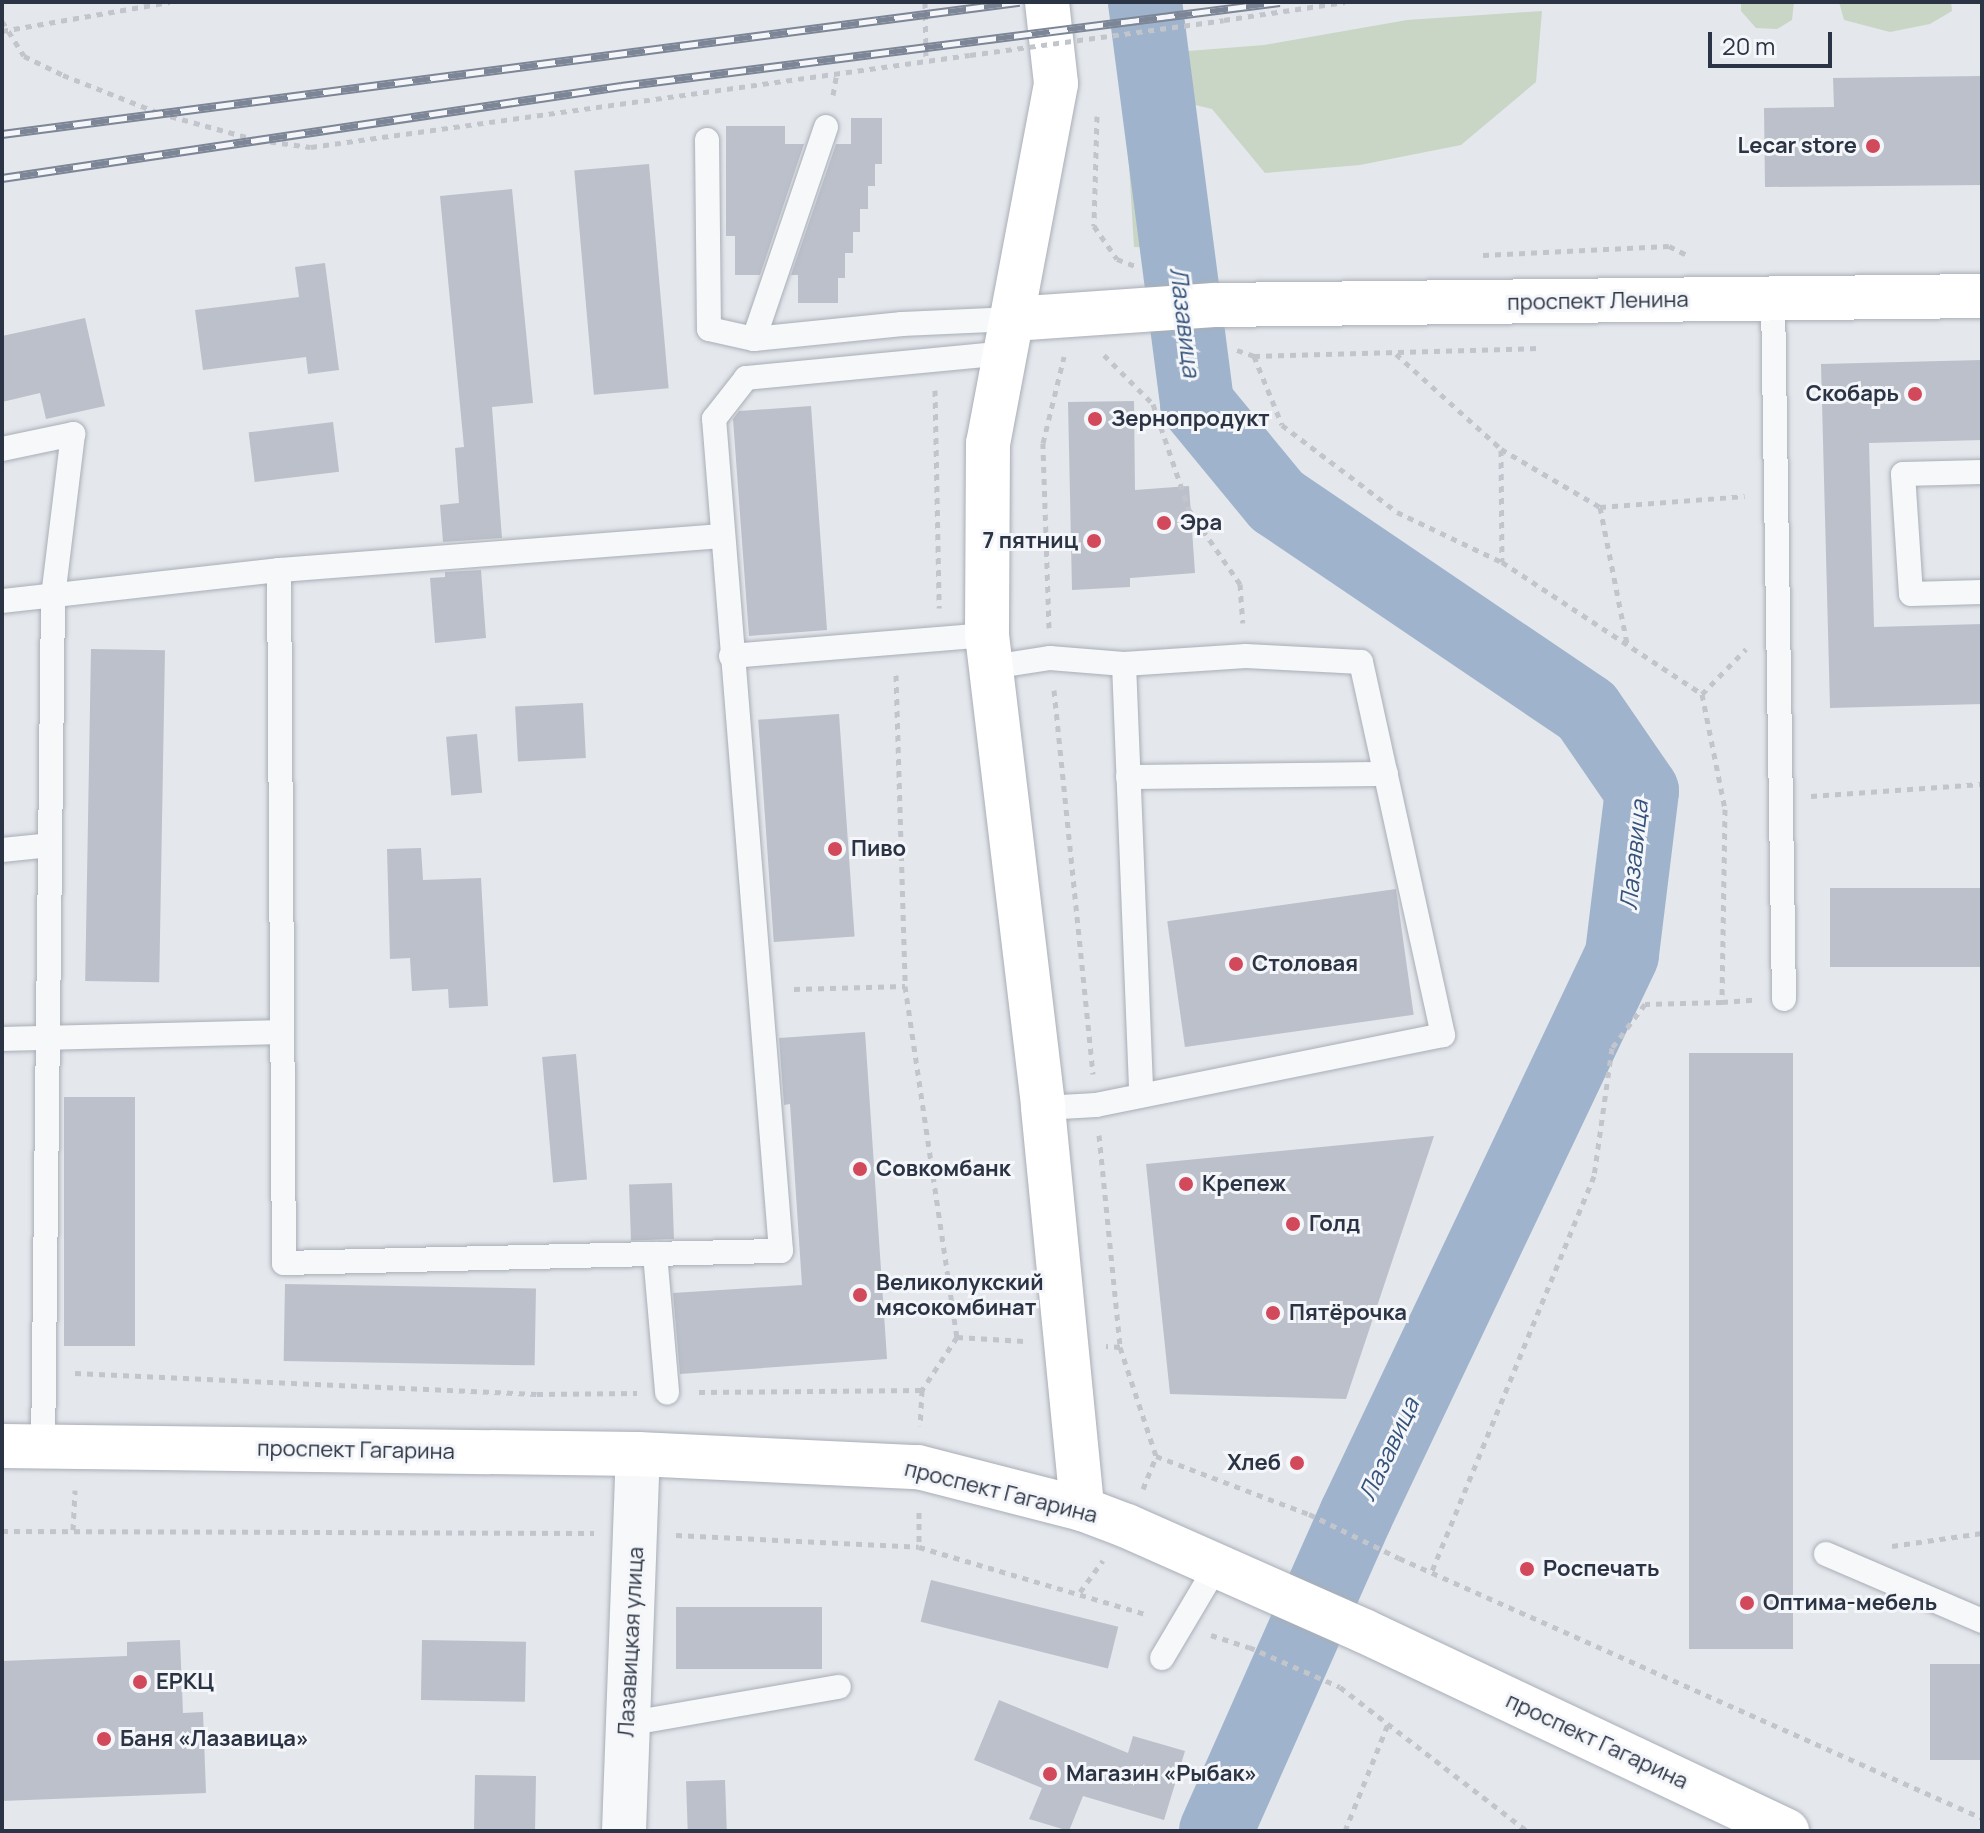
<!DOCTYPE html>
<meta charset="utf-8">
<style>
body{margin:0}
#map{position:relative;width:1984px;height:1833px;overflow:hidden;background:#e4e7ec;font-family:Manrope,sans-serif}
div>[style]{position:absolute}
[style*='--x']{left:calc(var(--x)*1px);top:calc(var(--y)*1px);width:calc(var(--w)*1px);rotate:calc(var(--a)*1deg)}
.green>*{inset:0;background:#c9d6c5}
.river>*{height:74px;margin:-37px;padding:0 37px;transform-origin:37px;border-radius:37px;background:#9fb4cc}
.building>*{inset:0;background:#bbc0ca;transform-origin:0 0}
.path>*{height:5px;margin-top:-2.5px;transform-origin:0;background:repeating-linear-gradient(90deg,#c2c5cb 0 6px,transparent 0 12px)}
.roads{filter:drop-shadow(0 0 2px #a9aeb7) drop-shadow(0 0 2px #a9aeb7)}
.service>*{height:24px;margin:-12px;padding:0 12px;transform-origin:12px;border-radius:12px;background:#f7f8fa}
.minor>*{height:44px;margin:-22px;padding:0 22px;transform-origin:22px;border-radius:22px;background:#f7f8fa}
.secondary>*{height:44px;margin:-22px;padding:0 22px;transform-origin:22px;border-radius:22px;background:#fff}
.rail>*{height:9px;margin-top:-4.5px;transform-origin:0;background:repeating-linear-gradient(90deg,#f4f6f9 0 18px,#7d8696 0 36px);box-sizing:border-box;border-block:2px solid #7d8696}
.path-bridge>*{height:5px;margin-top:-2.5px;transform-origin:0;background:repeating-linear-gradient(90deg,#c2c5cb 0 6px,transparent 0 12px)}
.dots>*{width:22px;height:22px;translate:-50% -50%;box-sizing:border-box;border:4px solid #f4f6f9;border-radius:50%}
span{translate:-50% -50%;white-space:nowrap;text-align:center;line-height:1.15;-webkit-text-stroke:6px #f4f6f9;paint-order:stroke}
.poi-label{font-size:22px;color:#2b3445;font-weight:700}
.right{translate:-100% -50%;text-align:right}
.left{translate:0 -50%;text-align:left}
.street-label{font-size:22px;color:#2b3445}
.water-label{font-size:24px;color:#34527a;font-style:italic}
.frame{position:absolute;inset:0;border:4px solid #2b3445;pointer-events:none}
.scale{position:absolute;left:1708px;top:32px;width:124px;height:36px;box-sizing:border-box;border:4px solid #2b3445;border-top:0;padding-left:10px;font-size:24px;line-height:28px;white-space:nowrap;color:#2b3445;-webkit-text-stroke:6px #f4f6f9;paint-order:stroke}
</style>
<div id="map">
<div class="green">
<i style="clip-path:polygon(1741px 2px,1794px 2px,1792px 20px,1777px 29px,1756px 28px,1741px 11px)"></i>
<i style="clip-path:polygon(1839px 2px,1951px 2px,1952px 11px,1930px 24px,1890px 32px,1844px 20px)"></i>
<i style="clip-path:polygon(1542px 11px,1536px 82px,1461px 145px,1360px 165px,1265px 173px,1212px 109px,1187px 103px,1180px 157px,1202px 201px,1214px 249px,1134px 247px,1127px 133px,1138px 55px,1264px 45px,1407px 20px)"></i>
</div>
<div class="river">
<i style="--x:1145;--y:2;--w:405;--a:82.6"></i>
<i style="--x:1197;--y:404;--w:126;--a:50.5"></i>
<i style="--x:1277;--y:501;--w:374;--a:34.1"></i>
<i style="--x:1587;--y:711;--w:97;--a:55.5"></i>
<i style="--x:1642;--y:791;--w:165;--a:97"></i>
<i style="--x:1622;--y:955;--w:620;--a:115.41"></i>
<i style="--x:1356;--y:1515;--w:346;--a:113.9"></i>
</div>
<div class="building">
<i style="clip-path:polygon(1982px 76px,1982px 185px,1765px 187px,1764px 108px,1834px 107px,1833px 78px)"></i>
<i style="clip-path:polygon(851px 118px,882px 118px,882px 164px,875px 164px,875px 186px,868px 186px,868px 209px,860px 209px,860px 232px,853px 232px,853px 253px,845px 253px,845px 278px,838px 278px,838px 303px,798px 303px,798px 275px,791px 275px,836px 144px,851px 144px)"></i>
<i style="clip-path:polygon(726px 126px,785px 126px,785px 144px,804px 144px,760px 275px,735px 275px,735px 236px,726px 236px)"></i>
<i style="left:649px;top:164px;width:225px;height:75px;rotate:85deg"></i>
<i style="clip-path:polygon(512px 189px,533px 403px,492px 407px,502px 538px,443px 542px,440px 505px,459px 503px,455px 448px,464px 447px,440px 196px)"></i>
<i style="clip-path:polygon(325px 263px,339px 370px,308px 374px,306px 357px,203px 370px,195px 310px,299px 297px,295px 267px)"></i>
<i style="clip-path:polygon(85px 318px,105px 406px,46px 419px,40px 393px,2px 402px,2px 336px)"></i>
<i style="clip-path:polygon(1982px 360px,1982px 440px,1869px 443px,1874px 627px,1982px 624px,1982px 704px,1830px 708px,1821px 364px)"></i>
<i style="clip-path:polygon(1134px 401px,1135px 490px,1189px 486px,1195px 573px,1130px 578px,1130px 587px,1072px 590px,1068px 402px)"></i>
<i style="clip-path:polygon(811px 406px,827px 630px,749px 636px,733px 419px,739px 411px)"></i>
<i style="left:333px;top:422px;width:50px;height:85px;rotate:83deg"></i>
<i style="clip-path:polygon(481px 570px,486px 638px,435px 643px,430px 578px,445px 577px,445px 572px)"></i>
<i style="left:91px;top:649px;width:74px;height:332px;rotate:1deg"></i>
<i style="left:583px;top:703px;width:55px;height:68px;rotate:87deg"></i>
<i style="left:839px;top:714px;width:223px;height:81px;rotate:86deg"></i>
<i style="left:477px;top:734px;width:59px;height:31px;rotate:85deg"></i>
<i style="clip-path:polygon(421px 848px,423px 880px,481px 878px,488px 1006px,449px 1008px,448px 989px,412px 991px,410px 958px,390px 959px,387px 849px)"></i>
<i style="left:1982px;top:888px;width:79px;height:152px;rotate:90deg"></i>
<i style="left:1396px;top:889px;width:127px;height:231px;rotate:82deg"></i>
<i style="clip-path:polygon(865px 1032px,887px 1359px,680px 1374px,673px 1293px,802px 1285px,790px 1104px,784px 1105px,779px 1038px)"></i>
<i style="left:1689px;top:1053px;width:104px;height:596px"></i>
<i style="left:576px;top:1054px;width:126px;height:34px;rotate:85deg"></i>
<i style="left:64px;top:1097px;width:71px;height:249px"></i>
<i style="clip-path:polygon(1434px 1136px,1346px 1399px,1170px 1394px,1146px 1164px)"></i>
<i style="left:672px;top:1183px;width:56px;height:43px;rotate:88deg"></i>
<i style="left:285px;top:1284px;width:251px;height:77px;rotate:1deg"></i>
<i style="left:931px;top:1580px;width:193px;height:43px;rotate:14deg"></i>
<i style="left:676px;top:1607px;width:146px;height:62px"></i>
<i style="clip-path:polygon(180px 1640px,183px 1713px,203px 1712px,206px 1793px,2px 1801px,2px 1661px,127px 1656px,127px 1642px)"></i>
<i style="left:422px;top:1640px;width:104px;height:60px;rotate:1deg"></i>
<i style="left:1982px;top:1664px;width:96px;height:52px;rotate:90deg"></i>
<i style="clip-path:polygon(999px 1700px,1128px 1753px,1133px 1736px,1185px 1751px,1164px 1820px,1083px 1796px,1069px 1831px,1029px 1819px,1042px 1788px,974px 1760px)"></i>
<i style="left:475px;top:1775px;width:61px;height:56px;rotate:1deg"></i>
<i style="left:725px;top:1780px;width:51px;height:39px;rotate:88deg"></i>
</div>
<div class="path">
<i style="--x:925;--y:2;--w:57;--a:89"></i>
<i style="--x:1224;--y:20;--w:122;--a:-8.5"></i>
<i style="--x:2;--y:21;--w:41;--a:57.8"></i>
<i style="--x:24;--y:56;--w:43;--a:26"></i>
<i style="--x:63;--y:75;--w:103;--a:21.6"></i>
<i style="--x:159;--y:113;--w:103;--a:15.3"></i>
<i style="--x:258;--y:140;--w:53;--a:7.5"></i>
<i style="--x:311;--y:147;--w:665;--a:-7.95"></i>
<i style="--x:2;--y:31;--w:170;--a:-9.8"></i>
<i style="--x:833;--y:95;--w:23;--a:-80"></i>
<i style="--x:1097;--y:116;--w:110;--a:91.6"></i>
<i style="--x:1094;--y:226;--w:40;--a:55.1"></i>
<i style="--x:1117;--y:259;--w:19;--a:21"></i>
<i style="--x:1483;--y:255;--w:186;--a:-2.8"></i>
<i style="--x:1669;--y:246;--w:20;--a:27"></i>
<i style="--x:1237;--y:350;--w:18;--a:19"></i>
<i style="--x:1254;--y:356;--w:284;--a:-1.6"></i>
<i style="--x:1396;--y:354;--w:142;--a:42.1"></i>
<i style="--x:1501;--y:449;--w:115;--a:30.4"></i>
<i style="--x:1600;--y:507;--w:145;--a:-4.3"></i>
<i style="--x:1104;--y:355;--w:69;--a:45"></i>
<i style="--x:1153;--y:404;--w:112;--a:71.2"></i>
<i style="--x:1189;--y:510;--w:90;--a:55.4"></i>
<i style="--x:1240;--y:584;--w:39;--a:86"></i>
<i style="--x:1254;--y:356;--w:74;--a:67.9"></i>
<i style="--x:1282;--y:425;--w:144;--a:37.1"></i>
<i style="--x:1397;--y:512;--w:116;--a:25.5"></i>
<i style="--x:1502;--y:562;--w:240;--a:33.4"></i>
<i style="--x:1702;--y:694;--w:117;--a:78.7"></i>
<i style="--x:1725;--y:809;--w:193;--a:90.9"></i>
<i style="--x:1722;--y:1002;--w:77;--a:178.5"></i>
<i style="--x:1645;--y:1004;--w:55;--a:126.9"></i>
<i style="--x:1612;--y:1048;--w:129;--a:98"></i>
<i style="--x:1594;--y:1176;--w:429;--a:112.3"></i>
<i style="--x:935;--y:390;--w:218;--a:88.9"></i>
<i style="--x:1501;--y:450;--w:112;--a:89.5"></i>
<i style="--x:1600;--y:507;--w:139;--a:78.8"></i>
<i style="--x:1049;--y:628;--w:185;--a:-91.9"></i>
<i style="--x:1043;--y:443;--w:89;--a:-76.3"></i>
<i style="--x:896;--y:675;--w:311;--a:88.3"></i>
<i style="--x:905;--y:986;--w:355;--a:81.6"></i>
<i style="--x:957;--y:1337;--w:64;--a:123.4"></i>
<i style="--x:922;--y:1390;--w:36;--a:93"></i>
<i style="--x:1054;--y:690;--w:386;--a:84.2"></i>
<i style="--x:1702;--y:694;--w:63;--a:-45.6"></i>
<i style="--x:1811;--y:796;--w:171;--a:-4"></i>
<i style="--x:794;--y:989;--w:111;--a:-1.5"></i>
<i style="--x:1722;--y:1002;--w:31;--a:-4"></i>
<i style="--x:1099;--y:1135;--w:213;--a:84.3"></i>
<i style="--x:1120;--y:1347;--w:14;--a:-176"></i>
<i style="--x:957;--y:1337;--w:67;--a:3.4"></i>
<i style="--x:1120;--y:1347;--w:115;--a:71.7"></i>
<i style="--x:1156;--y:1456;--w:164;--a:20.8"></i>
<i style="--x:1309;--y:1514;--w:100;--a:26.1"></i>
<i style="--x:1399;--y:1558;--w:638;--a:24.04"></i>
<i style="--x:75;--y:1373;--w:462;--a:2.6"></i>
<i style="--x:537;--y:1394;--w:100;--a:-0.6"></i>
<i style="--x:699;--y:1392;--w:223;--a:-0.5"></i>
<i style="--x:1143;--y:1489;--w:35;--a:-68"></i>
<i style="--x:919;--y:1512;--w:35;--a:90"></i>
<i style="--x:73;--y:1530;--w:40;--a:-87.1"></i>
<i style="--x:2;--y:1531;--w:592;--a:0.19"></i>
<i style="--x:676;--y:1535;--w:243;--a:2.8"></i>
<i style="--x:919;--y:1547;--w:239;--a:16.5"></i>
<i style="--x:1892;--y:1546;--w:91;--a:-8.2"></i>
<i style="--x:1080;--y:1592;--w:39;--a:-54"></i>
<i style="--x:1211;--y:1635;--w:40;--a:18"></i>
<i style="--x:1249;--y:1647;--w:99;--a:23.7"></i>
<i style="--x:1340;--y:1687;--w:236;--a:37.6"></i>
<i style="--x:1345;--y:1831;--w:115;--a:-68.1"></i>
</div>
<div class="roads">
<div class="service">
<i style="--x:826;--y:127;--w:224;--a:108.8"></i>
<i style="--x:754;--y:339;--w:149;--a:-5.8"></i>
<i style="--x:902;--y:324;--w:111;--a:-2.6"></i>
<i style="--x:707;--y:140;--w:189;--a:89.4"></i>
<i style="--x:709;--y:329;--w:46;--a:12.5"></i>
<i style="--x:1773;--y:299;--w:700;--a:89.1"></i>
<i style="--x:2;--y:449;--w:73;--a:-11.9"></i>
<i style="--x:73;--y:434;--w:164;--a:97"></i>
<i style="--x:53;--y:597;--w:849;--a:90.67"></i>
<i style="--x:1982;--y:472;--w:79;--a:178.5"></i>
<i style="--x:1903;--y:474;--w:120;--a:86.2"></i>
<i style="--x:1911;--y:594;--w:71;--a:-1.6"></i>
<i style="--x:279;--y:570;--w:693;--a:89.59"></i>
<i style="--x:284;--y:1263;--w:497;--a:-1.4"></i>
<i style="--x:781;--y:1251;--w:835;--a:-94.6"></i>
<i style="--x:714;--y:419;--w:52;--a:-52"></i>
<i style="--x:746;--y:378;--w:261;--a:-5.5"></i>
<i style="--x:2;--y:601;--w:279;--a:-6.4"></i>
<i style="--x:279;--y:570;--w:445;--a:-4.4"></i>
<i style="--x:731;--y:656;--w:257;--a:-4.7"></i>
<i style="--x:1124;--y:664;--w:429;--a:87.7"></i>
<i style="--x:992;--y:667;--w:59;--a:-8.8"></i>
<i style="--x:1050;--y:658;--w:74;--a:4.6"></i>
<i style="--x:1124;--y:664;--w:122;--a:-3.8"></i>
<i style="--x:1246;--y:656;--w:115;--a:3"></i>
<i style="--x:1361;--y:662;--w:382;--a:77.6"></i>
<i style="--x:1443;--y:1035;--w:354;--a:168.6"></i>
<i style="--x:1096;--y:1105;--w:53;--a:176.8"></i>
<i style="--x:1128;--y:777;--w:258;--a:-0.7"></i>
<i style="--x:2;--y:850;--w:48;--a:-5.9"></i>
<i style="--x:2;--y:1039;--w:280;--a:-1.4"></i>
<i style="--x:655;--y:1254;--w:139;--a:85"></i>
<i style="--x:1826;--y:1554;--w:170;--a:23.2"></i>
<i style="--x:1162;--y:1658;--w:106;--a:-59.3"></i>
<i style="--x:626;--y:1724;--w:216;--a:-9.9"></i>
</div>
<div class="minor">
<i style="--x:624;--y:1831;--w:377;--a:-87.9"></i>
</div>
<div class="secondary">
<i style="--x:1047;--y:2;--w:82;--a:83.7"></i>
<i style="--x:1056;--y:84;--w:365;--a:100.7"></i>
<i style="--x:988;--y:443;--w:192;--a:90.3"></i>
<i style="--x:987;--y:635;--w:476;--a:83.2"></i>
<i style="--x:1043;--y:1108;--w:403;--a:84.4"></i>
<i style="--x:1013;--y:319;--w:201;--a:-4"></i>
<i style="--x:1214;--y:305;--w:768;--a:-0.67"></i>
<i style="--x:2;--y:1446;--w:636;--a:0.72"></i>
<i style="--x:638;--y:1454;--w:280;--a:2.7"></i>
<i style="--x:918;--y:1467;--w:169;--a:14.4"></i>
<i style="--x:1082;--y:1509;--w:48;--a:20.7"></i>
<i style="--x:1127;--y:1526;--w:259;--a:23.9"></i>
<i style="--x:1364;--y:1631;--w:468;--a:25.3"></i>
</div>
</div>
<div class="rail">
<i style="--x:2;--y:134;--w:1026;--a:-7.4"></i>
<i style="--x:2;--y:178;--w:626;--a:-8.45"></i>
<i style="--x:621;--y:86;--w:664;--a:-7.26"></i>
</div>
<div class="path-bridge">
<i style="--x:970;--y:55;--w:256;--a:-7.8"></i>
</div>
<div class="dots">
<i style="left:1873px;top:146px;background:#d1495b"></i>
<i style="left:1915px;top:394px;background:#d1495b"></i>
<i style="left:1095px;top:419px;background:#d1495b"></i>
<i style="left:1164px;top:523px;background:#d1495b"></i>
<i style="left:1094px;top:541px;background:#d1495b"></i>
<i style="left:835px;top:849px;background:#d1495b"></i>
<i style="left:1236px;top:964px;background:#d1495b"></i>
<i style="left:860px;top:1169px;background:#d1495b"></i>
<i style="left:1186px;top:1184px;background:#d1495b"></i>
<i style="left:1293px;top:1224px;background:#d1495b"></i>
<i style="left:860px;top:1295px;background:#d1495b"></i>
<i style="left:1273px;top:1313px;background:#d1495b"></i>
<i style="left:1297px;top:1463px;background:#d1495b"></i>
<i style="left:1527px;top:1569px;background:#d1495b"></i>
<i style="left:1747px;top:1603px;background:#d1495b"></i>
<i style="left:140px;top:1682px;background:#d1495b"></i>
<i style="left:104px;top:1739px;background:#d1495b"></i>
<i style="left:1050px;top:1774px;background:#d1495b"></i>
</div>
<div class="poi-label">
<span class="right" style="left:1857px;top:146px">Lecar store</span>
<span class="right" style="left:1899px;top:394px">Скобарь</span>
<span class="left" style="left:1111px;top:419px">Зернопродукт</span>
<span class="left" style="left:1180px;top:523px">Эра</span>
<span class="right" style="left:1078px;top:541px">7 пятниц</span>
<span class="left" style="left:851px;top:849px">Пиво</span>
<span class="left" style="left:1252px;top:964px">Столовая</span>
<span class="left" style="left:876px;top:1169px">Совкомбанк</span>
<span class="left" style="left:1202px;top:1184px">Крепеж</span>
<span class="left" style="left:1309px;top:1224px">Голд</span>
<span class="left" style="left:876px;top:1295px">Великолукский<br>мясокомбинат</span>
<span class="left" style="left:1289px;top:1313px">Пятёрочка</span>
<span class="right" style="left:1281px;top:1463px">Хлеб</span>
<span class="left" style="left:1543px;top:1569px">Роспечать</span>
<span class="left" style="left:1763px;top:1603px">Оптима-мебель</span>
<span class="left" style="left:156px;top:1682px">ЕРКЦ</span>
<span class="left" style="left:120px;top:1739px">Баня «Лазавица»</span>
<span class="left" style="left:1066px;top:1774px">Магазин «Рыбак»</span>
</div>
<div class="street-label">
<span style="left:1598px;top:301px;rotate:-1deg">проспект Ленина</span>
<span style="left:356px;top:1450px;rotate:1deg">проспект Гагарина</span>
<span style="left:1001px;top:1492px;rotate:14deg">проспект Гагарина</span>
<span style="left:631px;top:1642px;rotate:-87deg">Лазавицкая улица</span>
<span style="left:1597px;top:1741px;rotate:25deg">проспект Гагарина</span>
</div>
<div class="water-label">
<span style="left:1186px;top:322px;rotate:83deg">Лазавица</span>
<span style="left:1633px;top:855px;rotate:-84deg">Лазавица</span>
<span style="left:1388px;top:1449px;rotate:-65deg">Лазавица</span>
</div>
<div class="frame"></div>
<div class="scale">20 m</div>
</div>
